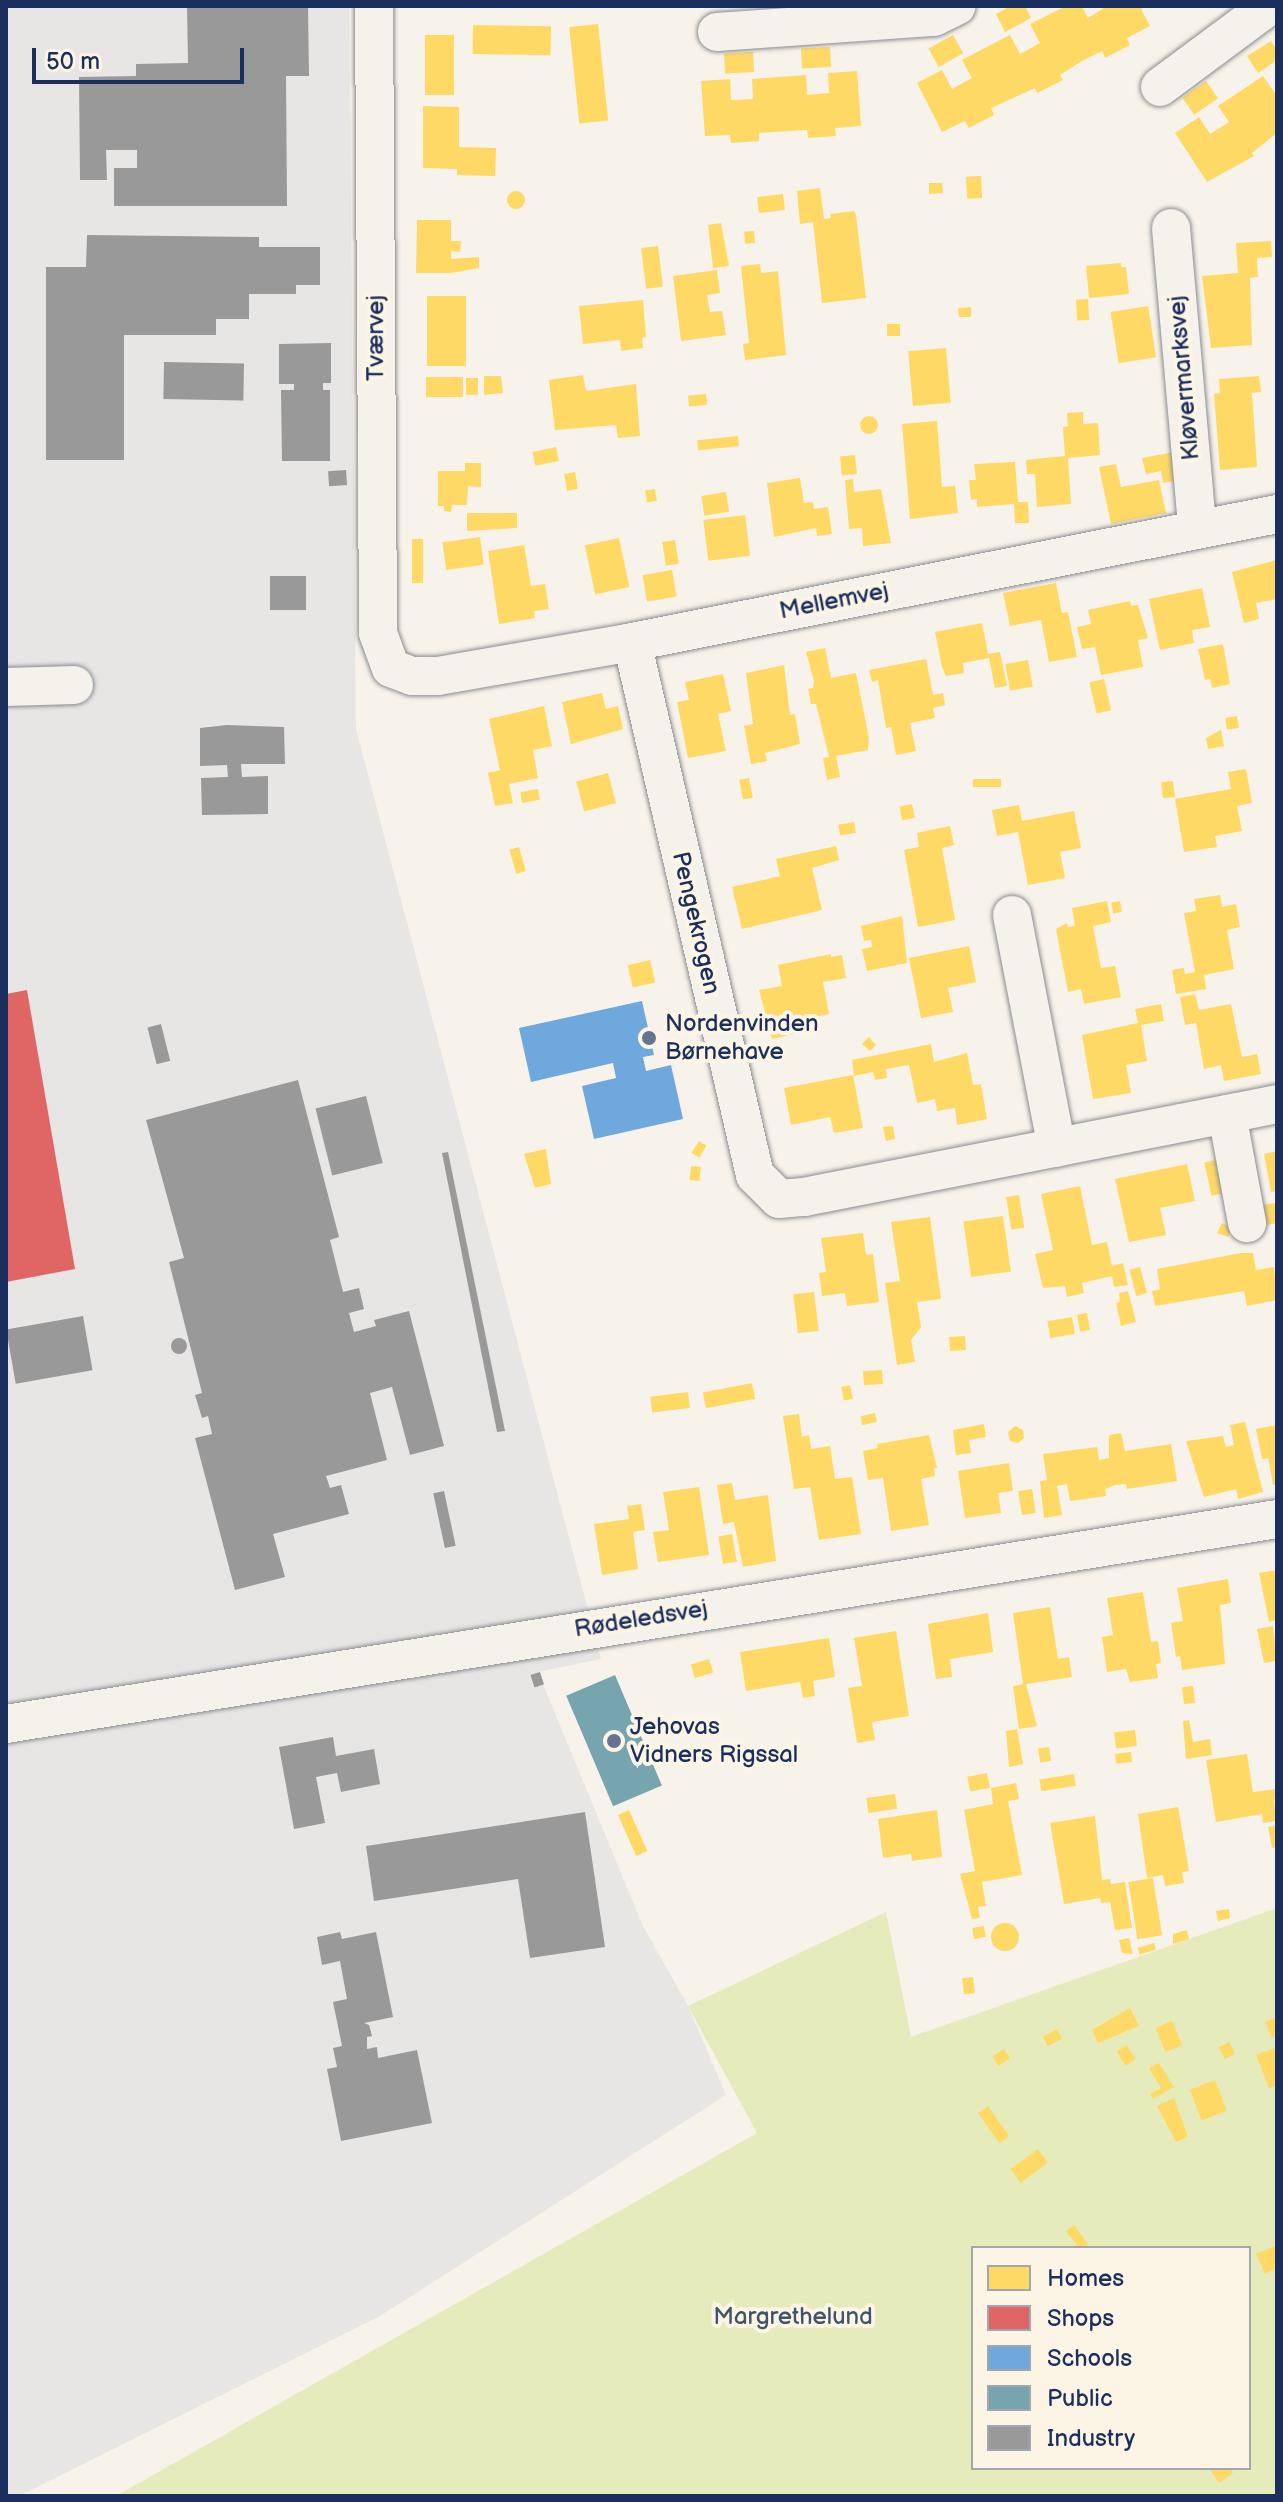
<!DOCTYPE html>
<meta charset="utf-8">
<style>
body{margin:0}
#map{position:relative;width:1283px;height:2502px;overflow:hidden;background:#f7f3ea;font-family:"Balsamiq Sans",sans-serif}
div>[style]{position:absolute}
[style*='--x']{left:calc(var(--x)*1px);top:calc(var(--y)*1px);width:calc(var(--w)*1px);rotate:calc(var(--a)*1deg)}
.built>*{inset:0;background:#e8e6e5}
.green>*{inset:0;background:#e6ebbc}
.homes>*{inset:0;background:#ffd966;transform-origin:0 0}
.round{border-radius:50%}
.shops>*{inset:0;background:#e06666}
.schools>*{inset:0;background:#6fa8dc}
.public>*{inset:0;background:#76a5af;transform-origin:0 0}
.industry>*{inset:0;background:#999;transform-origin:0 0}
.roads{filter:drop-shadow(0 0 2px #8a8c91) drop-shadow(0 0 2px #8a8c91)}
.minor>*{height:38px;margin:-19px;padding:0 19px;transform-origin:19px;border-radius:19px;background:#f5f2ec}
.dots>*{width:22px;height:22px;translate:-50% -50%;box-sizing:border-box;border:4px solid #fcf5e5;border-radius:50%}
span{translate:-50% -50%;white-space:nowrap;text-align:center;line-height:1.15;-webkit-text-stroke:8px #fcf5e5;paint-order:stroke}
.street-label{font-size:24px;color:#1b2f5e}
.poi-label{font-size:24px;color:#1b2f5e}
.left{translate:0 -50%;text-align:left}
.park-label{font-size:24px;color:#415369}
.frame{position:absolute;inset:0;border:8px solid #1b2f5e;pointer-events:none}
.legend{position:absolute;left:971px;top:2246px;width:280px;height:224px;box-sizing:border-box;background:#fcf5e5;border:2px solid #a2a6af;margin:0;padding:10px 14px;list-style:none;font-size:24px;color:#1b2f5e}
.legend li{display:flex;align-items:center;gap:16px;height:40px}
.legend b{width:40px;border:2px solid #a2a6af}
.scale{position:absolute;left:32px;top:48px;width:212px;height:36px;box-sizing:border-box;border:4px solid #1b2f5e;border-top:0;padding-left:10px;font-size:24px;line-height:28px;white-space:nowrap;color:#1b2f5e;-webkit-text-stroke:6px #fcf5e5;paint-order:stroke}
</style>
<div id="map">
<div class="built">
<i style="clip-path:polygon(6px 6px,349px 6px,356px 729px,601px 1659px,538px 1672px,643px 1926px,688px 2006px,726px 2095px,380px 2316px,19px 2496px,6px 2496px)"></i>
</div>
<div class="green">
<i style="clip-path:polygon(evenodd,1277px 1908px,1277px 2496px,116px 2496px,757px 2133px,688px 2006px,886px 1912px,911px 2037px,1277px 1908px,973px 2248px,1249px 2248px,1249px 2468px,973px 2468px,973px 2248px)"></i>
</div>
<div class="homes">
<i style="clip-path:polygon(1011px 6px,1025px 6px,1031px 18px,1005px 32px,996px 14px)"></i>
<i style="clip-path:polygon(1066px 6px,1082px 6px,1088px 18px,1107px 6px,1148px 6px,1141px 9px,1150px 26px,1127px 38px,1130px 45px,1105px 58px,1102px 51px,1082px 61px,1060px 75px,1063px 80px,1037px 93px,1035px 88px,991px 108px,994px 115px,969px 128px,965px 121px,942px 132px,917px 83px,942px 70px,952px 89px,972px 78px,962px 60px,1010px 35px,1020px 54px,1040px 43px,1030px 24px)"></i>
<i style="left:598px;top:24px;width:97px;height:29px;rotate:84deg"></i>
<i style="left:473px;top:25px;width:78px;height:29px;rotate:1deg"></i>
<i style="left:425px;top:35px;width:29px;height:60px"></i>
<i style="left:953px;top:35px;width:21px;height:28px;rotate:61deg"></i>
<i style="clip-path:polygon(1271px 41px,1277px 50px,1277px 60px,1258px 73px,1247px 56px)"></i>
<i style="left:830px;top:47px;width:20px;height:29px;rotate:87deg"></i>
<i style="left:753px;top:52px;width:20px;height:29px;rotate:87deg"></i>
<i style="clip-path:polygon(857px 71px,861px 126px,835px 128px,836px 136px,808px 138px,807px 130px,759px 133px,759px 141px,731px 143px,730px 135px,705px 136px,701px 81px,730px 79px,731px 100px,753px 99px,752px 79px,806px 75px,807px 95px,829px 93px,828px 73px)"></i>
<i style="clip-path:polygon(1263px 76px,1275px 93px,1277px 91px,1277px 133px,1252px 153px,1254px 156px,1207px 182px,1175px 133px,1199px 117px,1210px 134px,1229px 122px,1218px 106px)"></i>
<i style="left:1206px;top:81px;width:21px;height:29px;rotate:55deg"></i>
<i style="clip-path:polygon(423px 106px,459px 107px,459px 147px,496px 148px,495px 176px,457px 175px,457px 169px,423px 168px)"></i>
<i style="left:981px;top:176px;width:22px;height:15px;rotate:87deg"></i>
<i style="clip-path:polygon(929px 183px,942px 183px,943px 193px,929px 194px)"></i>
<i style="clip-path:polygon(820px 188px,824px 219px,831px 218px,830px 214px,854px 211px,856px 215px,866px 298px,822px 303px,813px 222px,800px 224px,797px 191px)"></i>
<i class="round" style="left:507px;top:191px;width:18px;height:18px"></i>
<i style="left:783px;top:194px;width:16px;height:26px;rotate:83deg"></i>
<i style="clip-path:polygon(417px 220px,451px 220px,451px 241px,461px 241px,460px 252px,451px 251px,451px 259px,479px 257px,479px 268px,451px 273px,416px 273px)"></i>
<i style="clip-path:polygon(721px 223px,729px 266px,713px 268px,708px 225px)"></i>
<i style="left:754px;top:231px;width:12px;height:10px;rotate:85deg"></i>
<i style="clip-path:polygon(1271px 241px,1272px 257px,1257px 258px,1258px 277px,1250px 278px,1252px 345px,1211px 348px,1202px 276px,1238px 273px,1236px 243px)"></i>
<i style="left:658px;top:246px;width:41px;height:17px;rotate:83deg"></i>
<i style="clip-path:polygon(1121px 263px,1121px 267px,1126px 267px,1129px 294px,1089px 298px,1086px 266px)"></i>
<i style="clip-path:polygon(760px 264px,761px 273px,778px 271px,786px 355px,745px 360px,743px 344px,749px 343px,741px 266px)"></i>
<i style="clip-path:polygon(717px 270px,720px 293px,707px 295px,710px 312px,722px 311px,726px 335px,681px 341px,673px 276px)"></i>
<i style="left:427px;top:296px;width:39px;height:70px"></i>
<i style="left:1088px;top:299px;width:21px;height:12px;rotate:87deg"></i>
<i style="clip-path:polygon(643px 300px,646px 337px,642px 338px,643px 348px,621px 351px,620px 340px,583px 344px,579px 306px)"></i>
<i style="left:1148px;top:306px;width:52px;height:38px;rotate:81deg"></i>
<i style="clip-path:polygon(971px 307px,971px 317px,959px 317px,958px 308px)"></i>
<i style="left:887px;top:324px;width:13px;height:12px"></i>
<i style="left:946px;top:348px;width:55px;height:38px;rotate:85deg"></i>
<i style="clip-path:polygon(583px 375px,586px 391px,636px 384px,640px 436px,618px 438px,616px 425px,555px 430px,549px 380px)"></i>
<i style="clip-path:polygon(484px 376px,501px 376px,503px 393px,484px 395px)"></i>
<i style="clip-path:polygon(1259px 376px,1261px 392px,1252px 393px,1257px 467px,1220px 470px,1214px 394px,1220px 393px,1219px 379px)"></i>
<i style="left:426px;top:377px;width:37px;height:20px"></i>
<i style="left:466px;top:378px;width:12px;height:17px"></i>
<i style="left:706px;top:394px;width:11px;height:18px;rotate:85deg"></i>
<i style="clip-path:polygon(1083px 412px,1083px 424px,1098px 423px,1100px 455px,1068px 458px,1071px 504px,1037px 507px,1035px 474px,1027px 474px,1026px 460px,1065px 456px,1063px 427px,1068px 426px,1067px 413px)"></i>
<i class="round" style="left:860px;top:416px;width:18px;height:18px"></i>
<i style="clip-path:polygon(937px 421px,942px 487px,955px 486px,958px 513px,910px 519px,902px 424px)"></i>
<i style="left:738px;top:436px;width:10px;height:41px;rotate:84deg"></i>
<i style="left:556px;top:447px;width:14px;height:24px;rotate:78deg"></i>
<i style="clip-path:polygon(1174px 452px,1179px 480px,1163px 483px,1161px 471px,1146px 474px,1142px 458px)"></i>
<i style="left:855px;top:455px;width:19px;height:15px;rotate:84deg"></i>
<i style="clip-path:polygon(1015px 462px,1018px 502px,1028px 502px,1029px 523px,1015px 523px,1014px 504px,977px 507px,977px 499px,971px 500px,969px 480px,976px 480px,974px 464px)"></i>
<i style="clip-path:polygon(465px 463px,481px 463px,481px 487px,468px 486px,467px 505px,452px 505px,451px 512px,444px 511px,444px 506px,438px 506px,438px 471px,465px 471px)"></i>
<i style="clip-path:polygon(1116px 464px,1121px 487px,1159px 480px,1166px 513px,1111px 524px,1099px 467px)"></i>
<i style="left:575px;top:472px;width:17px;height:11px;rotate:80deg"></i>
<i style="clip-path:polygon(800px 478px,804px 503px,813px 502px,814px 509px,828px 507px,832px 534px,817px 536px,816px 528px,774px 537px,767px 483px)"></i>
<i style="clip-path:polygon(853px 479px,854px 492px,881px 489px,891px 543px,863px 546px,862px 528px,849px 529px,845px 480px)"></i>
<i style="left:655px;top:489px;width:12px;height:10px;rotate:81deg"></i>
<i style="left:726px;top:492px;width:20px;height:25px;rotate:81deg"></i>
<i style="clip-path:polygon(467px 513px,517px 513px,517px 528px,467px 531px)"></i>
<i style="left:745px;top:515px;width:41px;height:42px;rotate:83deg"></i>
<i style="left:480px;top:537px;width:28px;height:38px;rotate:82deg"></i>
<i style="left:619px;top:538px;width:50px;height:35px;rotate:78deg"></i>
<i style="left:412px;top:539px;width:11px;height:44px"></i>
<i style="left:675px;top:540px;width:24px;height:13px;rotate:81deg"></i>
<i style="clip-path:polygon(524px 545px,531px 586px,545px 584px,549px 609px,534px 611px,535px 618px,499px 624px,488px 551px)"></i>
<i style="clip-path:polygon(1277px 560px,1277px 599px,1256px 603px,1259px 619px,1244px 623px,1232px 572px)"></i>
<i style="left:672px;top:570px;width:27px;height:30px;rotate:80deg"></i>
<i style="clip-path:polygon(1056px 583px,1062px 613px,1068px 612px,1077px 657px,1049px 662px,1041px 620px,1010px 626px,1003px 593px)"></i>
<i style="clip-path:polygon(1202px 588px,1210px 627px,1192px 630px,1194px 643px,1160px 650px,1149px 599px)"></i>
<i style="clip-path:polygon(1130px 601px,1131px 606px,1138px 605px,1148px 638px,1138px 640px,1143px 667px,1101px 675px,1095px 647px,1082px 649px,1077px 627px,1091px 624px,1088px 610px)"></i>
<i style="clip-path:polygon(982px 623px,988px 654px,1000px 652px,1007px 686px,995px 688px,989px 658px,963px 663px,964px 673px,946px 676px,942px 667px,935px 632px)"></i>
<i style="clip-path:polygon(1223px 644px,1230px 684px,1212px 688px,1210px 679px,1205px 680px,1198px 649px)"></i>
<i style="clip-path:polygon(825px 648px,831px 678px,856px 673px,869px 738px,868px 750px,836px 756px,840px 777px,827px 780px,823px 758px,829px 757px,816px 704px,811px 704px,808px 689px,813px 688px,814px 681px,806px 652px)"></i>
<i style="clip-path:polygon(926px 659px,933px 695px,943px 693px,945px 705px,933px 708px,935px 718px,910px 723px,916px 751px,896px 755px,891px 727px,886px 728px,878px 680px,872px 682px,869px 670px)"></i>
<i style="left:1028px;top:660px;width:27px;height:23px;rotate:80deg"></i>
<i style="clip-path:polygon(784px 665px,790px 715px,795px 714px,800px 744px,765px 753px,767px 761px,751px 764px,744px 726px,753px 724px,746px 673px)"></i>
<i style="clip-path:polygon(723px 674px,731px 711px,718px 714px,726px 751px,688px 758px,677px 702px,689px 700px,685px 682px)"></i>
<i style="left:1104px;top:679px;width:32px;height:15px;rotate:77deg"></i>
<i style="clip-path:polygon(602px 693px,606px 709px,618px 706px,623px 729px,571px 744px,562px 702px)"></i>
<i style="clip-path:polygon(544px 706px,552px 746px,533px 750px,538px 778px,509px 784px,513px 803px,495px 806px,488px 773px,500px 770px,489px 719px)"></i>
<i style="left:1237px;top:716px;width:12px;height:12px;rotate:81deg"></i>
<i style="clip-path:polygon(1221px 730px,1224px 746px,1208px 749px,1206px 738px)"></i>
<i style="clip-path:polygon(1246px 769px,1252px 803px,1237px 806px,1242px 831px,1215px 836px,1217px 847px,1184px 852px,1175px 799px,1231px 789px,1228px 772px)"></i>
<i style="left:608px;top:773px;width:31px;height:33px;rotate:75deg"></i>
<i style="left:749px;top:778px;width:20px;height:10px;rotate:79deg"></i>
<i style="left:1001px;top:779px;width:8px;height:28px;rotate:90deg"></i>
<i style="left:1173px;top:781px;width:16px;height:12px;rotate:83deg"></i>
<i style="left:538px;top:789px;width:11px;height:18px;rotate:80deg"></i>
<i style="left:912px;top:804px;width:14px;height:13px;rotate:78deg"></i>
<i style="clip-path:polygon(1019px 805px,1022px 821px,1074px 811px,1081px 848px,1060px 852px,1065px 878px,1028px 885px,1018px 832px,997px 836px,992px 810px)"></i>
<i style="left:854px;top:822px;width:11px;height:16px;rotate:80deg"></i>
<i style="clip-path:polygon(950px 826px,954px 845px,942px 848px,955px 920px,918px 927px,904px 850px,919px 847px,917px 833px)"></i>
<i style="clip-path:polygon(836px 846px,839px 860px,812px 868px,822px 910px,742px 929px,732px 887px,780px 876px,776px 859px)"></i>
<i style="left:519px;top:847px;width:25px;height:10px;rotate:74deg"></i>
<i style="clip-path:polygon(1220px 895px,1222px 907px,1236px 904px,1240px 927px,1227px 930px,1234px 969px,1204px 975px,1206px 989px,1176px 994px,1172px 970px,1184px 968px,1185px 974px,1195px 972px,1184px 913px,1196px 911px,1194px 899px)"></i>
<i style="clip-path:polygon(1107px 901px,1111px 922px,1093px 926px,1101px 968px,1115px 966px,1121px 997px,1084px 1004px,1081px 989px,1068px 992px,1056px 929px,1067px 923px,1068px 927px,1075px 926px,1072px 908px)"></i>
<i style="left:1120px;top:901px;width:11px;height:9px;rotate:80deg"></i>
<i style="clip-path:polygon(902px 916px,907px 963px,867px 971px,862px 949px,872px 947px,871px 940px,864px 941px,861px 926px)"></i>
<i style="clip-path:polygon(969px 946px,976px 982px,948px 988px,953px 1012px,921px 1018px,909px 958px)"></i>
<i style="clip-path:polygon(831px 954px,831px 957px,842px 955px,846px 978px,823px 982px,829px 1014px,796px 1021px,798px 1033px,772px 1039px,759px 990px,782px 986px,778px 965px)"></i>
<i style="left:650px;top:960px;width:23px;height:23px;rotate:77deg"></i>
<i style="clip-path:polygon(1195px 994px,1199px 1010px,1231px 1004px,1242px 1057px,1257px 1054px,1261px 1074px,1224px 1081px,1221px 1065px,1204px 1069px,1196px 1023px,1185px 1025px,1180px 997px)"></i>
<i style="clip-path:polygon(1161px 1004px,1164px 1021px,1141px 1025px,1147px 1061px,1126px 1065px,1131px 1093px,1093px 1099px,1082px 1035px,1138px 1023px,1135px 1009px)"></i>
<i style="clip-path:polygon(869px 1037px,876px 1045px,870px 1051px,862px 1044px)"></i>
<i style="clip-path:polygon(931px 1044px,934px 1062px,967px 1053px,973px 1085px,981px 1084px,987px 1119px,957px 1125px,955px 1108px,937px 1111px,935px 1099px,917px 1103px,909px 1065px,886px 1069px,887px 1078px,875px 1080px,873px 1072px,854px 1076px,852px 1060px)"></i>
<i style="clip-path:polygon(853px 1075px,863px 1128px,834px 1133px,830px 1117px,791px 1125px,784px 1088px)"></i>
<i style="clip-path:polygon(893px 1126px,895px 1139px,886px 1141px,883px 1127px)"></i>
<i style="left:699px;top:1141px;width:9px;height:14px;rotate:32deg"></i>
<i style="clip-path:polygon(546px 1149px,551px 1184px,535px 1188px,524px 1154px)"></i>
<i style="clip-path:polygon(1277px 1151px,1277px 1191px,1271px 1192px,1264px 1154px)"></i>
<i style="left:1221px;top:1159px;width:34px;height:17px;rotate:78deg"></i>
<i style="clip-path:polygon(1187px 1164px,1195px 1201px,1160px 1208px,1166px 1235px,1129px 1242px,1115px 1179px)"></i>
<i style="left:691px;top:1166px;width:10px;height:14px;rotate:6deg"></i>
<i style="clip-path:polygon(1080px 1186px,1092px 1245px,1107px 1242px,1112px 1266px,1123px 1263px,1128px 1285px,1114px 1287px,1112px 1276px,1082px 1283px,1084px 1293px,1067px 1297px,1065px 1286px,1043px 1288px,1035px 1254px,1053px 1250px,1041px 1194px)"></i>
<i style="left:1019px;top:1195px;width:33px;height:13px;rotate:81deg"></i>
<i style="clip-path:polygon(1275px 1203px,1277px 1223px,1267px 1225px,1263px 1205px)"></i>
<i style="left:1003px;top:1216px;width:56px;height:40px;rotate:82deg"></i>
<i style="clip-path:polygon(930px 1217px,941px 1299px,917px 1302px,921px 1327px,911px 1340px,915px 1362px,897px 1365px,885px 1283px,900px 1281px,891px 1222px)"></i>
<i style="clip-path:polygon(1222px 1223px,1232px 1228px,1228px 1237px,1217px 1233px)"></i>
<i style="clip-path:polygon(863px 1233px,866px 1255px,873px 1254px,879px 1302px,847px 1306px,845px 1293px,822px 1296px,819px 1273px,826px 1272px,821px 1238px)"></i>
<i style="clip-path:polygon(1241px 1253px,1253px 1253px,1256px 1270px,1274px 1267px,1277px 1300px,1247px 1306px,1244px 1291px,1155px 1306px,1152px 1291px,1160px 1289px,1157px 1269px)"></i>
<i style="left:1140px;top:1267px;width:27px;height:11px;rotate:75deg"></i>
<i style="clip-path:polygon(1128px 1291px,1136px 1322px,1121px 1326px,1116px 1303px,1120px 1302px,1119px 1293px)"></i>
<i style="left:814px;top:1292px;width:39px;height:21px;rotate:83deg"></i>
<i style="left:1087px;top:1313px;width:17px;height:10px;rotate:80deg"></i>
<i style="left:1072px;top:1317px;width:17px;height:25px;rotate:80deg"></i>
<i style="left:965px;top:1336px;width:14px;height:16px;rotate:86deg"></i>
<i style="left:882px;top:1370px;width:14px;height:19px;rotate:86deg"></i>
<i style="left:752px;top:1383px;width:16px;height:50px;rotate:79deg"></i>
<i style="left:850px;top:1385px;width:14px;height:9px;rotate:78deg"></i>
<i style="left:688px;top:1392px;width:16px;height:38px;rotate:83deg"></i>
<i style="left:875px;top:1413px;width:9px;height:15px;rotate:77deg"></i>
<i style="clip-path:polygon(799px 1414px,802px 1437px,809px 1435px,811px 1449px,830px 1446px,835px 1479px,852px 1477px,861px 1534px,819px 1540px,810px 1487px,794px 1489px,783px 1416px)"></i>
<i style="clip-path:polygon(1245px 1422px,1263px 1492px,1238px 1499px,1236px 1489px,1204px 1497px,1186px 1441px,1223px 1436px,1226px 1447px,1234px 1445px,1230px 1425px)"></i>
<i style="clip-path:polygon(984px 1424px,986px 1437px,969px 1440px,971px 1453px,956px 1455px,953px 1430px)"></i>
<i style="clip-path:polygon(1277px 1425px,1277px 1484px,1273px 1485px,1268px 1458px,1262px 1459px,1256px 1429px)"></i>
<i style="clip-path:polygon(1015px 1426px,1023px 1430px,1024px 1438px,1018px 1443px,1010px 1441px,1008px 1432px)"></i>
<i style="clip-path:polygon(1121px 1433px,1125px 1451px,1171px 1444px,1177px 1481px,1127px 1489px,1126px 1484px,1115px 1485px,1105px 1489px,1106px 1496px,1070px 1501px,1067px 1484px,1057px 1486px,1062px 1515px,1044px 1518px,1040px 1481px,1047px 1480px,1043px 1454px,1097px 1447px,1099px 1460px,1109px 1458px,1109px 1435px)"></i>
<i style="clip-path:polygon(929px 1435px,937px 1468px,934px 1468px,935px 1476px,921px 1479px,929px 1525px,891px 1531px,883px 1478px,868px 1480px,863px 1451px,878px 1448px,877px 1444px)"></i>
<i style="clip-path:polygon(1009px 1463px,1013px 1491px,998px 1493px,1001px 1513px,965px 1518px,958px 1471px)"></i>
<i style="clip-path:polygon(732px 1483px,735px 1500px,768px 1495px,776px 1561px,743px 1567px,734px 1522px,723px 1524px,717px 1485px)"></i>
<i style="clip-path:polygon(699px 1487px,709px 1555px,658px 1562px,653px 1532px,669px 1530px,663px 1492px)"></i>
<i style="left:1032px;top:1489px;width:24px;height:14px;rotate:81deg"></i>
<i style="clip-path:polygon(641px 1504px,645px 1530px,633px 1532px,638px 1569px,602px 1575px,594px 1524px,629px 1519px,627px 1506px)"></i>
<i style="left:732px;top:1534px;width:28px;height:14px;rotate:80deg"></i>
<i style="clip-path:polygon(1277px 1570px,1277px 1620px,1269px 1622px,1259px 1573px)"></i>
<i style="clip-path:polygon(1228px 1579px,1231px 1603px,1220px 1605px,1225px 1664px,1182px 1670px,1180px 1656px,1176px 1657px,1171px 1623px,1183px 1621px,1177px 1588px)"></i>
<i style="clip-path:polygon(1143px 1592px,1151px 1642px,1158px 1641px,1161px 1663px,1156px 1664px,1158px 1678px,1130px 1682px,1126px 1669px,1107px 1672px,1102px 1637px,1113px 1635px,1107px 1598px)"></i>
<i style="clip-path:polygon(1050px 1607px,1058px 1659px,1069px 1657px,1072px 1677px,1026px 1684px,1037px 1726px,1019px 1729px,1013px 1686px,1023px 1684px,1013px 1613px)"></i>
<i style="clip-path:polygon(988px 1613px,993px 1652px,950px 1659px,952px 1677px,936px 1679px,928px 1624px)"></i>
<i style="clip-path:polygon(1273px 1626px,1277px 1661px,1264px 1663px,1257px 1629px)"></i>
<i style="clip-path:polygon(896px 1631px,909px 1716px,872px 1722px,875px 1740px,857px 1743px,848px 1688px,862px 1686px,854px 1638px)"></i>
<i style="clip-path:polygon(829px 1638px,835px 1677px,813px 1681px,815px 1696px,803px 1698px,800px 1682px,746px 1691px,740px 1652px)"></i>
<i style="left:709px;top:1659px;width:14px;height:19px;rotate:73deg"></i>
<i style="left:1193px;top:1686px;width:17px;height:11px;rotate:83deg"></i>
<i style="clip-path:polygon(1189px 1720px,1193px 1742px,1210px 1739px,1212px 1755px,1186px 1759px,1183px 1721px)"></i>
<i style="clip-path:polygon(1017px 1729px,1023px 1764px,1009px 1767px,1006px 1731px)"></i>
<i style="left:1135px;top:1730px;width:16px;height:21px;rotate:83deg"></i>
<i style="left:1049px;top:1747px;width:14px;height:11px;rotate:82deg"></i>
<i style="left:1131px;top:1752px;width:10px;height:16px;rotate:84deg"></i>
<i style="clip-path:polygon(1247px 1754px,1253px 1792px,1277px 1789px,1274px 1802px,1277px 1821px,1263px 1823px,1262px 1814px,1216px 1822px,1206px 1760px)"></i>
<i style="left:987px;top:1773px;width:15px;height:20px;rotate:79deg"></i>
<i style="left:1074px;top:1774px;width:12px;height:35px;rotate:81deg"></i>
<i style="clip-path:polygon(1016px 1783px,1019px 1799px,1008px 1801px,1022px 1875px,982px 1882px,986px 1906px,978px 1907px,980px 1918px,972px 1919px,960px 1874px,975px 1871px,964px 1810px,993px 1804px,991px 1788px)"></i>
<i style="left:895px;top:1794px;width:15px;height:29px;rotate:82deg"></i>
<i style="clip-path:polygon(1178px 1807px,1189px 1871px,1182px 1872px,1184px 1883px,1165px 1886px,1163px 1875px,1147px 1878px,1138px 1814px)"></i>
<i style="left:629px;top:1810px;width:45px;height:12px;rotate:66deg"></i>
<i style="clip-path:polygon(937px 1810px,942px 1857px,912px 1861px,911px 1854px,883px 1858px,878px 1819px)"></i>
<i style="clip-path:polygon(1095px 1816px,1102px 1880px,1110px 1879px,1111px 1884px,1125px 1882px,1132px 1928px,1115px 1930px,1110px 1902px,1101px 1903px,1100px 1898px,1064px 1904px,1050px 1823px)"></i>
<i style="clip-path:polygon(1277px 1825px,1277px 1847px,1272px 1848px,1268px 1827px)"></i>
<i style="left:1153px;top:1878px;width:58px;height:25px;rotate:81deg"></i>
<i style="clip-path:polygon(1229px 1909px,1230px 1918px,1218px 1921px,1216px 1911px)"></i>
<i class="round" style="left:991px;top:1923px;width:28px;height:28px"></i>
<i style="left:984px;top:1926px;width:11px;height:12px;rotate:80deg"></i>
<i style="clip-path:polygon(1187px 1930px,1189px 1939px,1173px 1944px,1173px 1934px)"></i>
<i style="clip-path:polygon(1129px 1938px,1133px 1954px,1122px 1953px,1119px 1940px)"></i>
<i style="left:1154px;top:1943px;width:7px;height:17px;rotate:74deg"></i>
<i style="left:973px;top:1977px;width:16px;height:11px;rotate:83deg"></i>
<i style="clip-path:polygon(1130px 2008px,1139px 2026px,1098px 2043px,1092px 2030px)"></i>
<i style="clip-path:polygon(1277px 2017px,1277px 2036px,1272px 2038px,1265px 2022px)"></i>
<i style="left:1172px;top:2021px;width:26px;height:18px;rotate:67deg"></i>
<i style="left:1057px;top:2029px;width:11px;height:16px;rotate:63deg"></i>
<i style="left:1229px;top:2042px;width:13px;height:12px;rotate:61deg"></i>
<i style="left:1127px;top:2045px;width:17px;height:12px;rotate:59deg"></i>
<i style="clip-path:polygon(1275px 2048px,1277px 2085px,1269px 2088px,1256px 2055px)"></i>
<i style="left:1004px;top:2049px;width:11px;height:14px;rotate:56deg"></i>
<i style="clip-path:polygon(1159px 2063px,1174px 2087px,1153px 2099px,1150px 2094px,1161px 2088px,1149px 2068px)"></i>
<i style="left:1215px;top:2080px;width:33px;height:27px;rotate:69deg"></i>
<i style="clip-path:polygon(1174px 2098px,1188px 2137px,1176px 2142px,1157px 2106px)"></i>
<i style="left:988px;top:2106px;width:37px;height:12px;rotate:55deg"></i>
<i style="left:1038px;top:2149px;width:17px;height:34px;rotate:54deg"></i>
<i style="clip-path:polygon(1074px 2225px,1088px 2244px,1083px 2248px,1079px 2248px,1066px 2231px)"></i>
<i style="clip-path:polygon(1277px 2245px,1277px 2268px,1265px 2274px,1256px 2254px)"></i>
<i style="clip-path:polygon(1209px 2468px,1230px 2468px,1233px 2473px,1219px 2483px)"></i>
</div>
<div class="shops">
<i style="clip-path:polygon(27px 990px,75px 1269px,6px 1282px,6px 994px)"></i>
</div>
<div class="schools">
<i style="clip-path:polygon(642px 1001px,654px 1055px,643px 1057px,646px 1071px,671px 1065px,683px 1119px,594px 1139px,582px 1086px,616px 1078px,613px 1063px,531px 1082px,519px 1028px)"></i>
</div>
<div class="public">
<i style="left:615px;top:1675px;width:120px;height:53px;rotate:67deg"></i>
</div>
<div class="industry">
<i style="clip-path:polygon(187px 6px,308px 6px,309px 76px,286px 76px,287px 206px,114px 206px,114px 168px,137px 168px,137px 150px,106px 150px,107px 180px,80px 180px,79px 77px,136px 76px,136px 64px,188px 63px)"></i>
<i style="clip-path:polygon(87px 235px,259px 237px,259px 247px,320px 247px,320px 285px,296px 285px,296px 294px,249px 294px,249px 319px,216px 319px,216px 335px,124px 335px,124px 460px,46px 460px,46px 267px,86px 267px)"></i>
<i style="clip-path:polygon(331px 343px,331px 383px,323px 383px,323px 390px,330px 390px,330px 461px,282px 461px,281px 390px,294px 390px,294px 384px,279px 384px,279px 344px)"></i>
<i style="left:164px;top:362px;width:80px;height:37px;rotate:1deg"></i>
<i style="left:346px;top:470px;width:15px;height:18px;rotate:86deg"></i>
<i style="left:270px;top:576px;width:36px;height:34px"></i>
<i style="clip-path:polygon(227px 725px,284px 727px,285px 764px,241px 764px,242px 777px,268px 776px,268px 814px,202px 815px,201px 778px,228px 777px,227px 765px,200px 766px,200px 728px)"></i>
<i style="left:161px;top:1024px;width:38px;height:14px;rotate:76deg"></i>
<i style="clip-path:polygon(298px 1080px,339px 1237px,330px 1240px,343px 1292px,359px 1288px,364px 1309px,349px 1313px,354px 1332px,376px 1326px,374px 1320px,409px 1311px,444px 1446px,410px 1455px,392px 1387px,370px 1393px,387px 1460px,326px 1476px,330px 1488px,341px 1485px,349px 1514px,273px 1534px,285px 1577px,235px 1590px,195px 1438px,212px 1434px,208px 1416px,202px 1418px,195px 1395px,202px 1393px,169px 1262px,184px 1258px,146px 1120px)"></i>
<i style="left:366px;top:1096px;width:69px;height:52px;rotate:76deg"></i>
<i style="clip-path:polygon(448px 1152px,505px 1431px,497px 1432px,442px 1153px)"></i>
<i style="left:83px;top:1316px;width:55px;height:78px;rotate:80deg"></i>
<i class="round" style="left:171px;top:1338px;width:16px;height:16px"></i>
<i style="left:444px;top:1491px;width:56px;height:11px;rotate:78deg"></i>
<i style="left:540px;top:1672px;width:13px;height:10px;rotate:72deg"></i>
<i style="clip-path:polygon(333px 1737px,336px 1756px,374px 1749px,380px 1784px,341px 1792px,337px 1773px,316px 1777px,325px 1823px,294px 1829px,279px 1747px)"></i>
<i style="clip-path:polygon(585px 1812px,605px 1947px,530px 1958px,518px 1879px,374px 1901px,366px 1846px)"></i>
<i style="clip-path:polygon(340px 1932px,342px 1939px,376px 1932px,393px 2017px,364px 2023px,369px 2025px,372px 2036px,367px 2037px,367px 2049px,377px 2047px,378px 2058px,417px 2050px,432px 2123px,341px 2141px,327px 2069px,337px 2067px,333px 2048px,342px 2046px,333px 2002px,347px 1999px,340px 1961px,322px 1965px,317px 1937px)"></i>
</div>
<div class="roads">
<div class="minor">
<i style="--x:374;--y:6;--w:627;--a:89.63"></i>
<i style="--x:378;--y:633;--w:37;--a:70"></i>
<i style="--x:391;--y:668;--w:22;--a:21"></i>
<i style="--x:412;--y:676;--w:26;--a:0"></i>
<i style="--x:438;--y:676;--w:197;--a:-9.9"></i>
<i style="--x:632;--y:642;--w:658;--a:-11.22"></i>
<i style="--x:717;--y:32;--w:218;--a:-4"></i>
<i style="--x:934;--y:17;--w:25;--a:-26"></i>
<i style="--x:1160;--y:87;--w:136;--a:-36.6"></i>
<i style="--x:1171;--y:228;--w:301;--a:85"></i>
<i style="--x:632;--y:642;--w:547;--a:77.01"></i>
<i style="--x:755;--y:1175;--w:34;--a:45"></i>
<i style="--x:779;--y:1199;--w:25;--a:-5"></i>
<i style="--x:804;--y:1197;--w:482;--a:-11.1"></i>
<i style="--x:6;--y:687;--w:68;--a:-1.7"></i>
<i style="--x:1012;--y:915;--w:237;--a:79.1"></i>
<i style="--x:1227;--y:1114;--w:111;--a:79.6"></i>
<i style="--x:6;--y:1724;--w:1287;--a:-9.16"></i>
</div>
</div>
<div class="dots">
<i style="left:649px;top:1038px;background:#68748f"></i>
<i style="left:614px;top:1741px;background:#68748f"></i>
</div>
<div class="street-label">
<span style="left:376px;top:338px;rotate:-90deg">Tværvej</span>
<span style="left:1184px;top:378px;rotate:-95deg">Kløvermarksvej</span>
<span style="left:834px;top:601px;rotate:-11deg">Mellemvej</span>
<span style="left:696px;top:923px;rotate:77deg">Pengekrogen</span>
<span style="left:641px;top:1619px;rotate:-9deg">Rødeledsvej</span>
</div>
<div class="poi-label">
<span class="left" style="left:665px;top:1038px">Nordenvinden<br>Børnehave</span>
<span class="left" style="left:630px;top:1741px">Jehovas<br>Vidners Rigssal</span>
</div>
<div class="park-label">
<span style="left:793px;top:2317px">Margrethelund</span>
</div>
<div class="frame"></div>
<ul class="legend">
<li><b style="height:22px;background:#ffd966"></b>Homes</li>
<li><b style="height:22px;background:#e06666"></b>Shops</li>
<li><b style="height:22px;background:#6fa8dc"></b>Schools</li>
<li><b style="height:22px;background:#76a5af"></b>Public</li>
<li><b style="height:22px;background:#999"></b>Industry</li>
</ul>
<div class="scale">50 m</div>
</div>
